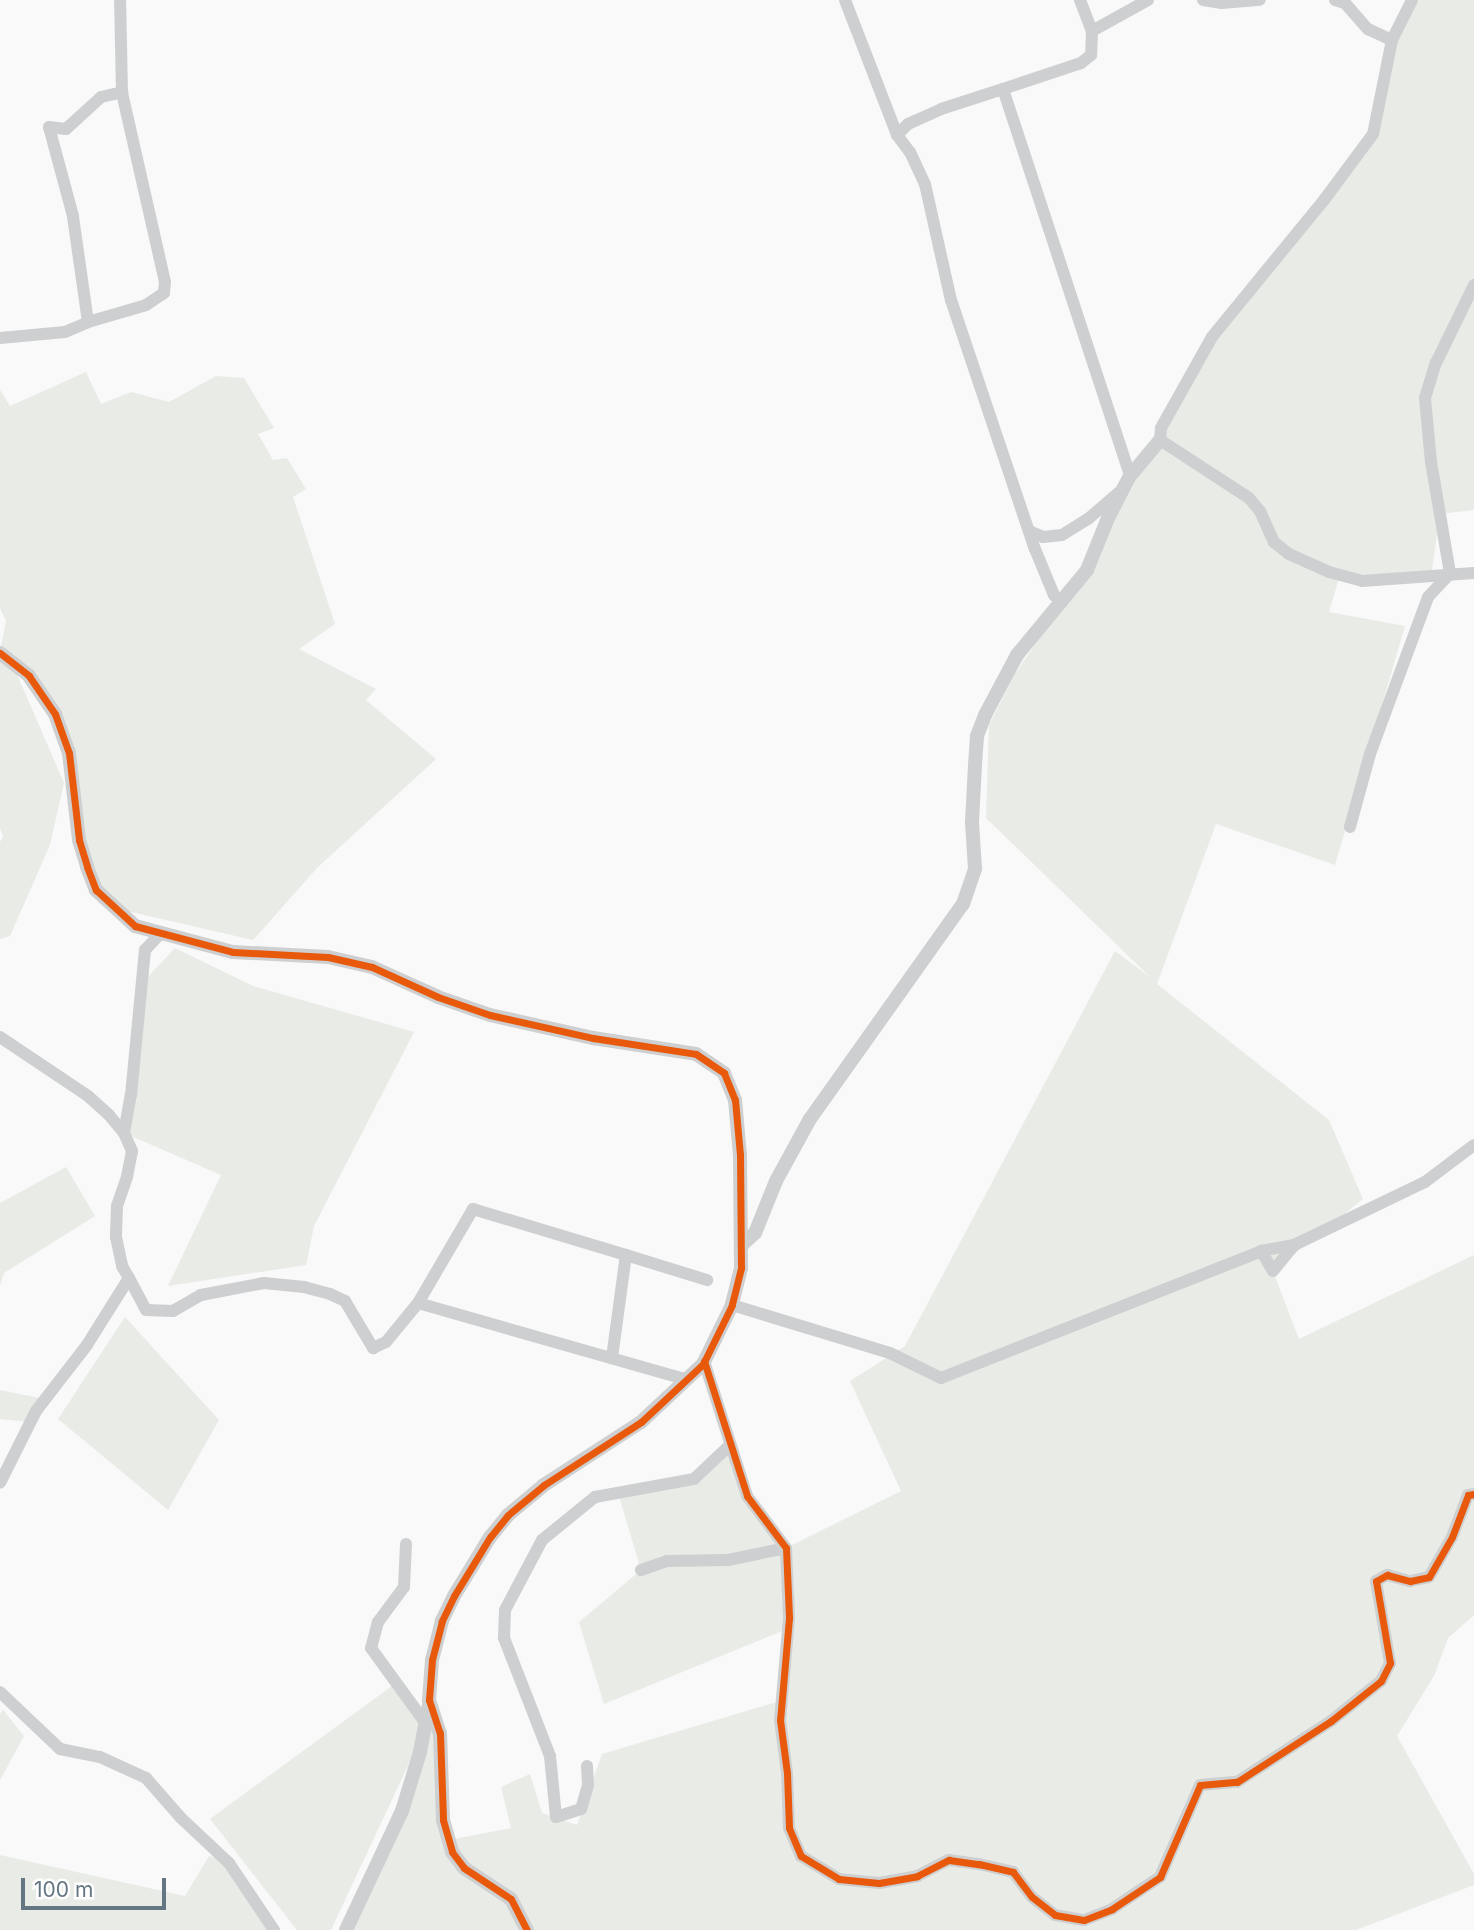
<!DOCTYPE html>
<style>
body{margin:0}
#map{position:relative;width:1474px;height:1930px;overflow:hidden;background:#f9f9f9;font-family:Inter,sans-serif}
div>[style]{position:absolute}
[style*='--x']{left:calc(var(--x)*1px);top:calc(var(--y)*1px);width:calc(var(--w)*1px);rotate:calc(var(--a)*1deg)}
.green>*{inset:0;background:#e8ebe6}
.minor>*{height:12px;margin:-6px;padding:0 6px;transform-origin:6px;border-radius:6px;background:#cecfd0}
.tertiary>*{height:14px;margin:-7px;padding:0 7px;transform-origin:7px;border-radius:7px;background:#cecfd0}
.cycleway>*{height:7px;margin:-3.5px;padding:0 3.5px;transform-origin:3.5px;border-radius:3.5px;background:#e8590c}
span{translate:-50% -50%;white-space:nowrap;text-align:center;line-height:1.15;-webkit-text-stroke:7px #fff;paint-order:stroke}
.scale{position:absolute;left:21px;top:1878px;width:145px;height:32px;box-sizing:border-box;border:4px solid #657683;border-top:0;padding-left:9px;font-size:21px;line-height:24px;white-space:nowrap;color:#657683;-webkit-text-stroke:5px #fff;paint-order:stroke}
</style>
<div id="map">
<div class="green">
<i style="clip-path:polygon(1414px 0,1474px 0,1474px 510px,1440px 514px,1431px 576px,1340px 575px,1329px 612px,1405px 626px,1335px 865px,1216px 824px,1157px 984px,1329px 1120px,1363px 1199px,1273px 1271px,1299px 1339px,1474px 1255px,1474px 1615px,1448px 1638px,1434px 1676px,1397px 1736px,1474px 1874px,1474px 1885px,1356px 1930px,346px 1930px,434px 1715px,449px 1840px,511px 1828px,501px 1787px,530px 1774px,542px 1813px,577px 1825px,602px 1754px,780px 1701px,782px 1631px,604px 1704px,579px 1622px,641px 1570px,618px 1493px,694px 1479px,730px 1445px,747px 1496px,786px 1548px,901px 1491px,850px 1381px,905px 1346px,1115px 951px,1150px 977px,986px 818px,989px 725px,1016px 672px,1087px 570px,1205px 355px,1367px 141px,1392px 40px)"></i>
<i style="clip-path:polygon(86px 372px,101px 404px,131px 392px,169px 402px,216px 376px,244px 378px,274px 428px,258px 434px,273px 460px,287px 458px,306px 489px,293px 497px,335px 624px,299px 649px,376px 689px,366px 700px,436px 759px,318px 867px,253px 940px,114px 908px,92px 880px,55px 714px,13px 665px,64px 783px,50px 845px,10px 936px,0 939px,0 842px,3px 836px,0 828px,0 651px,6px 621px,0 608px,0 390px,10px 406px)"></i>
<i style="clip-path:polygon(175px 948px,253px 986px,414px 1032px,314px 1226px,306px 1265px,168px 1286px,221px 1175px,124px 1133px,142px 983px)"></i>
<i style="clip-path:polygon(66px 1167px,95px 1216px,4px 1273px,0 1286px,0 1203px)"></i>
<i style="clip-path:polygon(125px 1317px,219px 1420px,168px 1510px,58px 1419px)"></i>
<i style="clip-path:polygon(0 1390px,45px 1399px,30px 1422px,0 1419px)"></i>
<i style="clip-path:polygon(396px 1683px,427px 1725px,331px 1930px,297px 1930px,210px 1819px)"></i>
<i style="clip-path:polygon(3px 1710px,24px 1736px,0 1780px,0 1714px)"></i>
<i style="clip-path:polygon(0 1855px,185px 1896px,209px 1856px,229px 1863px,274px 1930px,0 1930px)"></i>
</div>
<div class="minor">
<i style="--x:845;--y:0;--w:145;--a:68.9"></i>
<i style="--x:897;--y:135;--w:21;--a:53"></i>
<i style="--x:910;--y:152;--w:35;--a:65"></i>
<i style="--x:925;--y:184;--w:119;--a:77.4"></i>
<i style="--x:951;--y:300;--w:263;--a:71.4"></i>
<i style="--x:1035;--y:549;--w:50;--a:67.6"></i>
<i style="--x:1054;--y:595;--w:11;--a:45"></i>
<i style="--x:1080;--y:0;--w:33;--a:69"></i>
<i style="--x:1092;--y:31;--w:24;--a:92"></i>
<i style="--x:1091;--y:55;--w:13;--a:141"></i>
<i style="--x:1081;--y:63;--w:82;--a:161.6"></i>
<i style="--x:1003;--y:89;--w:407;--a:71.8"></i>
<i style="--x:1203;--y:0;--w:19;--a:9"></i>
<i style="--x:1222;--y:3;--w:38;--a:-5"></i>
<i style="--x:1335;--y:0;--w:10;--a:17"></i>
<i style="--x:1345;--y:3;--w:35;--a:49"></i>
<i style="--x:1368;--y:29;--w:26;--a:25"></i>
<i style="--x:1412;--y:0;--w:45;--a:116.6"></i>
<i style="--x:1392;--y:40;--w:96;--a:101.4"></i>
<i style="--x:1373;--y:134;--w:82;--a:126.6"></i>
<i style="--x:1324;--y:200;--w:177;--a:129.3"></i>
<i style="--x:1212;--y:337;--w:104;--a:119.3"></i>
<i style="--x:1161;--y:428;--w:12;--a:95"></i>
<i style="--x:1160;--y:440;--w:106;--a:33.1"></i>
<i style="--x:1249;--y:498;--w:17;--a:50"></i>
<i style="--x:1260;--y:511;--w:34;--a:66"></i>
<i style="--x:1274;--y:542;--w:19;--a:39"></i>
<i style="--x:1289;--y:554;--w:44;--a:24.2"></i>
<i style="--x:1329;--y:572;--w:34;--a:15"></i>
<i style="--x:1362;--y:581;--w:112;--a:-4.1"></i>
<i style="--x:1092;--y:31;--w:64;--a:-29"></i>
<i style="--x:897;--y:135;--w:16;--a:-45"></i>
<i style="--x:908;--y:124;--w:36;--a:-24"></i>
<i style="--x:941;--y:109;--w:65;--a:-17.9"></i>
<i style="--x:88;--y:322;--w:60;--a:-16.3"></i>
<i style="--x:146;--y:305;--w:22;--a:-34"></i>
<i style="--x:164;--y:293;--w:11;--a:-85"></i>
<i style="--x:165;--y:282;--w:195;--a:-102.8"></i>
<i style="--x:122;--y:92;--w:92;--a:-91.2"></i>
<i style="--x:0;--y:338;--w:65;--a:-5.3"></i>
<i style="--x:65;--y:332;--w:25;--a:-23"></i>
<i style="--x:88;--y:322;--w:107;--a:-98.1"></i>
<i style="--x:73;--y:216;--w:92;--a:-105.1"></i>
<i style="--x:49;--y:127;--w:17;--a:7"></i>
<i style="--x:66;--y:129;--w:47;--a:-42.4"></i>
<i style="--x:101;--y:97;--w:22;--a:-13"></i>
<i style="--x:1029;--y:531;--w:15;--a:23"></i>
<i style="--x:1043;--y:537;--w:19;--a:-6"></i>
<i style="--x:1062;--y:535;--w:31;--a:-32"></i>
<i style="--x:1088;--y:519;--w:46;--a:-40.6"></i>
<i style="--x:1350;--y:827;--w:76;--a:-74.7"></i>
<i style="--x:1370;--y:754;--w:167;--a:-69.7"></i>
<i style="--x:1428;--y:597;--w:33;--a:-47"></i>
<i style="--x:1450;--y:573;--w:113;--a:-99.7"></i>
<i style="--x:1431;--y:462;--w:64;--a:-95.4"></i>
<i style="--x:1425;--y:398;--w:37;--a:-73"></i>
<i style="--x:1436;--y:363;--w:87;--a:-64"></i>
<i style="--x:0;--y:1037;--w:106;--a:33.8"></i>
<i style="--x:88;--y:1096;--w:28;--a:42"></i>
<i style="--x:109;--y:1115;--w:23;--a:50"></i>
<i style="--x:124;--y:1133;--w:20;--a:66"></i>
<i style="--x:132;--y:1151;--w:26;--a:101"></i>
<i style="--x:127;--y:1177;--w:31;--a:109"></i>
<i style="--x:117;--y:1206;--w:31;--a:92"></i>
<i style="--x:116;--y:1237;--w:30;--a:78"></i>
<i style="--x:122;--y:1266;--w:14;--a:60"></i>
<i style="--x:129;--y:1278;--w:79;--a:122.1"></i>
<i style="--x:87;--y:1345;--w:83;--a:127.7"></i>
<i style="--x:36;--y:1411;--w:80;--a:116.6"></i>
<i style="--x:124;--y:1133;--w:39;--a:-80"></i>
<i style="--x:131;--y:1095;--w:146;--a:-84.5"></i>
<i style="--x:145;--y:950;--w:22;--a:-47"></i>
<i style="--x:1294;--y:1245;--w:34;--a:170"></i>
<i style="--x:1261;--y:1251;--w:23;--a:59"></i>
<i style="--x:1273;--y:1271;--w:33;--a:-51"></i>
<i style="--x:1294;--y:1245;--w:145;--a:-25.7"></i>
<i style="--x:1425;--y:1182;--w:61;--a:-37.1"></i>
<i style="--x:626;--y:1255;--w:85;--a:17.2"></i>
<i style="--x:129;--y:1278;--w:36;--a:62"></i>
<i style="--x:146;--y:1310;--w:27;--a:2"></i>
<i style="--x:173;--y:1311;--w:32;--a:-30"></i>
<i style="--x:201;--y:1295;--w:64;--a:-10.8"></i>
<i style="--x:264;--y:1283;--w:40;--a:5.7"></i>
<i style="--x:304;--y:1287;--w:27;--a:15"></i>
<i style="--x:330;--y:1294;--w:17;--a:25"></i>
<i style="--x:345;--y:1301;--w:55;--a:59.2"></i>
<i style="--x:373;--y:1348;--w:14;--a:-25"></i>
<i style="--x:386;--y:1342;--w:50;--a:-50.6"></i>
<i style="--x:732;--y:1305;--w:165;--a:16.9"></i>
<i style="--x:890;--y:1353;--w:57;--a:26.1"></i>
<i style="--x:941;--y:1378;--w:344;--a:-21.6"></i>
<i style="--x:612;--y:1358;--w:104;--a:-82.3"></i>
<i style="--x:626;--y:1255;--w:160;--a:-163.3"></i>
<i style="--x:473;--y:1209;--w:109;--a:120.3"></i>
<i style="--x:418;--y:1303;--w:278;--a:15.9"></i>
<i style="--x:704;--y:1361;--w:142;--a:72.3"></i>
<i style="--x:747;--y:1496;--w:65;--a:53.1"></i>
<i style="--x:786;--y:1548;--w:70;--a:87.5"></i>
<i style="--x:789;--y:1618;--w:102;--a:95"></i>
<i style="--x:780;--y:1720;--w:53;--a:82.5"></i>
<i style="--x:787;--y:1773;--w:55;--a:87.9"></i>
<i style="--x:789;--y:1828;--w:30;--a:67"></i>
<i style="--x:801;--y:1856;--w:44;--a:31.2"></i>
<i style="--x:839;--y:1879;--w:40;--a:5.7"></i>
<i style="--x:879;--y:1883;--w:39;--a:-10"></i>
<i style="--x:917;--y:1876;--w:36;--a:-27"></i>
<i style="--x:949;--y:1860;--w:30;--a:8"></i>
<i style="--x:979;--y:1864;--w:35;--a:13"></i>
<i style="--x:1013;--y:1872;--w:31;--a:53"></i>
<i style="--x:1032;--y:1897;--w:29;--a:38"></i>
<i style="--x:1055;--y:1915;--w:29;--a:10"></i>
<i style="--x:1084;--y:1920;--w:30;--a:-21"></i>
<i style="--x:1112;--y:1909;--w:58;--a:-33.7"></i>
<i style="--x:1160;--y:1877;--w:100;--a:-66.5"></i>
<i style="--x:1200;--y:1785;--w:37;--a:-5"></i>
<i style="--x:1237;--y:1782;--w:112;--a:-33"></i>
<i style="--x:1331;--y:1721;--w:64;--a:-38.7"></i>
<i style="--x:1381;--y:1681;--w:20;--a:-63"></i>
<i style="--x:1390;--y:1663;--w:83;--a:-99.7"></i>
<i style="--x:1376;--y:1581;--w:13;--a:-29"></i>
<i style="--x:1387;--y:1575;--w:24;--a:15"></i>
<i style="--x:1410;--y:1581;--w:19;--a:-12"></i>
<i style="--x:1429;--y:1577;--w:46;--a:-60.1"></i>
<i style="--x:1452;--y:1537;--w:45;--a:-69.1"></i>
<i style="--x:1468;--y:1495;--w:6;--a:-9"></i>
<i style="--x:406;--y:1544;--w:43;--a:92.7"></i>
<i style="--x:404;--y:1587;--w:44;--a:126.6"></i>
<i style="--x:378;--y:1622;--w:27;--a:105"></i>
<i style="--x:371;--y:1648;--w:95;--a:54"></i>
<i style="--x:641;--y:1570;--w:28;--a:-19"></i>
<i style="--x:667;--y:1561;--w:61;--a:-0.9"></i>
<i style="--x:728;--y:1560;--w:59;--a:-11.7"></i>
<i style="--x:0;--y:1692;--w:83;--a:43.5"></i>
<i style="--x:60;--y:1749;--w:41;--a:11.3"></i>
<i style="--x:100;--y:1757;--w:51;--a:24.5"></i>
<i style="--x:146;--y:1778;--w:53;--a:48.8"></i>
<i style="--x:181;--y:1818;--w:66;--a:43.2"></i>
<i style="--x:229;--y:1863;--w:81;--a:56.1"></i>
<i style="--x:587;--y:1766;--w:19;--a:87"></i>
<i style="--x:588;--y:1785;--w:25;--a:106"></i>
<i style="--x:581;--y:1809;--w:26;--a:162"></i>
<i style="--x:556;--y:1817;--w:61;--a:-95.6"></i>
<i style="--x:550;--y:1756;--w:127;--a:-111.3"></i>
<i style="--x:504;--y:1638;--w:28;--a:-88"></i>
<i style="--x:505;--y:1610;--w:79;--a:-62.1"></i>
<i style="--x:542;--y:1540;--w:68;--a:-39.1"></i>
<i style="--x:595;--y:1497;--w:101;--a:-10.3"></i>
<i style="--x:694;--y:1479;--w:50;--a:-43.4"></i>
</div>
<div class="tertiary">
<i style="--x:0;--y:653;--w:37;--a:38"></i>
<i style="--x:29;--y:676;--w:46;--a:55.6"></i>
<i style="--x:55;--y:714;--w:41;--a:70.3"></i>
<i style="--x:69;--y:753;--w:88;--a:83.4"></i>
<i style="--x:79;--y:840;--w:28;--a:73"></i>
<i style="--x:87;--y:867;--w:25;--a:69"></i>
<i style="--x:96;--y:890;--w:53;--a:42.7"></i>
<i style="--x:135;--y:926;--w:101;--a:14.9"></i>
<i style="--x:233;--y:952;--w:95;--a:3"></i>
<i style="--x:328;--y:957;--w:45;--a:12.8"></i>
<i style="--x:372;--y:967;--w:72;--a:24.4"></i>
<i style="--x:438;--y:997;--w:55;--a:19.1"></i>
<i style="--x:490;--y:1015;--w:106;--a:12.6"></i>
<i style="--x:593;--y:1038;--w:104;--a:8.8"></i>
<i style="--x:696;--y:1054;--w:34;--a:34"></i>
<i style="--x:724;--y:1073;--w:29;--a:68"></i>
<i style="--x:735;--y:1100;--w:55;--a:84.8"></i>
<i style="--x:740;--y:1155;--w:113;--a:89.5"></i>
<i style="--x:741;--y:1268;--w:38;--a:104"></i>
<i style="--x:732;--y:1305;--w:66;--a:116.2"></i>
<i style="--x:703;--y:1364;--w:85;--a:136.9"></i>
<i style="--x:641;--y:1422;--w:116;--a:147"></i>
<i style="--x:544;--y:1485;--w:47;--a:140.2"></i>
<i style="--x:508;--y:1515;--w:28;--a:129"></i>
<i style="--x:490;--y:1537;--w:69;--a:121.4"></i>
<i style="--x:454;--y:1596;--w:28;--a:116"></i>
<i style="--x:442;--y:1621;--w:40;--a:104.4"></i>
<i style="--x:432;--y:1660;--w:40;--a:94.3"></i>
<i style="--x:429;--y:1700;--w:35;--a:72"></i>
<i style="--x:440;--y:1733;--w:87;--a:88"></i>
<i style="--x:443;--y:1820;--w:33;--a:74"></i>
<i style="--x:452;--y:1852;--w:20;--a:53"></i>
<i style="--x:464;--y:1868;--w:56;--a:33.4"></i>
<i style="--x:511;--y:1899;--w:35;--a:63"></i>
<i style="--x:742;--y:1245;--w:18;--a:-43"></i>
<i style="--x:755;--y:1233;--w:56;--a:-68"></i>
<i style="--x:776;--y:1181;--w:71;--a:-61.3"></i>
<i style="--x:810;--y:1119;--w:264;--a:-54.6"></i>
<i style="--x:963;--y:904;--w:37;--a:-71"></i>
<i style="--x:975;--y:869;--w:47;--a:-93.7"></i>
<i style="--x:972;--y:822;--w:57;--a:-87"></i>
<i style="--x:975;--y:765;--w:29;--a:-86"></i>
<i style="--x:977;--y:736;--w:22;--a:-69"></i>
<i style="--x:985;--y:715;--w:68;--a:-61.9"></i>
<i style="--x:1017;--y:655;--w:110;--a:-50.5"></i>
<i style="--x:1087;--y:570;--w:56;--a:-68"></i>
<i style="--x:1108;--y:518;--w:47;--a:-62.4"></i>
<i style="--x:1130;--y:476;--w:47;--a:-50.2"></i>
<i style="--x:346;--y:1930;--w:132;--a:-64.8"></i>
<i style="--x:402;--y:1811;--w:62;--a:-73"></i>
<i style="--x:420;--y:1752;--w:48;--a:-79.2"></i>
</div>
<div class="cycleway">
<i style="--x:0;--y:653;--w:37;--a:38"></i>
<i style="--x:29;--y:676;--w:46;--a:55.6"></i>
<i style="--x:55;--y:714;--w:41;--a:70.3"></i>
<i style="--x:69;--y:753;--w:88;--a:83.4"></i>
<i style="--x:79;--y:840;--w:28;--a:73"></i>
<i style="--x:87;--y:867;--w:25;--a:69"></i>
<i style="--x:96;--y:890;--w:53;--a:42.7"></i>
<i style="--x:135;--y:926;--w:101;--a:14.9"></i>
<i style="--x:233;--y:952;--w:95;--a:3"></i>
<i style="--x:328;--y:957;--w:45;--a:12.8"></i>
<i style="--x:372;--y:967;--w:72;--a:24.4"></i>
<i style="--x:438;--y:997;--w:55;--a:19.1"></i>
<i style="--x:490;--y:1015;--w:106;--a:12.6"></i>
<i style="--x:593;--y:1038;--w:104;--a:8.8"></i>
<i style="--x:696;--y:1054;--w:34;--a:34"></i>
<i style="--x:724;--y:1073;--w:29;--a:68"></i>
<i style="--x:735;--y:1100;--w:55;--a:84.8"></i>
<i style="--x:740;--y:1155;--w:113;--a:89.5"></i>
<i style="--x:741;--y:1268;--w:38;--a:104"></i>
<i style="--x:732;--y:1305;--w:66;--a:116.2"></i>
<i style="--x:703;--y:1364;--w:85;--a:136.9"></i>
<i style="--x:641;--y:1422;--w:116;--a:147"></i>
<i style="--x:544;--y:1485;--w:47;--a:140.2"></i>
<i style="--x:508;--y:1515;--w:28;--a:129"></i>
<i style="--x:490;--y:1537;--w:69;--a:121.4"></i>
<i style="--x:454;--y:1596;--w:28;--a:116"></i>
<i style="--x:442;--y:1621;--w:40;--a:104.4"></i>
<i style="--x:432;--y:1660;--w:40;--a:94.3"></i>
<i style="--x:429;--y:1700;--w:35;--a:72"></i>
<i style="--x:440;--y:1733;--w:87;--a:88"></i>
<i style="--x:443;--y:1820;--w:33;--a:74"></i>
<i style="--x:452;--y:1852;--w:20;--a:53"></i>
<i style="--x:464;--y:1868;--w:56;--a:33.4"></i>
<i style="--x:511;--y:1899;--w:35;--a:63"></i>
<i style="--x:704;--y:1361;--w:142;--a:72.3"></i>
<i style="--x:747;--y:1496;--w:65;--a:53.1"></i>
<i style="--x:786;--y:1548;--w:70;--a:87.5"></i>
<i style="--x:789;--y:1618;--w:102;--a:95"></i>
<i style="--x:780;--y:1720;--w:53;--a:82.5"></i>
<i style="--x:787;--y:1773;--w:55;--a:87.9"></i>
<i style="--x:789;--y:1828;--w:30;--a:67"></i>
<i style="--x:801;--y:1856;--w:44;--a:31.2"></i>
<i style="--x:839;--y:1879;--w:40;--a:5.7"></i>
<i style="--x:879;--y:1883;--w:39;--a:-10"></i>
<i style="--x:917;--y:1876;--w:36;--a:-27"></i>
<i style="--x:949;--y:1860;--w:30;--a:8"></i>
<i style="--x:979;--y:1864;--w:35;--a:13"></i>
<i style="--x:1013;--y:1872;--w:31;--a:53"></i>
<i style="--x:1032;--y:1897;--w:29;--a:38"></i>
<i style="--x:1055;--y:1915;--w:29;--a:10"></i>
<i style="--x:1084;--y:1920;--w:30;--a:-21"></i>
<i style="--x:1112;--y:1909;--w:58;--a:-33.7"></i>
<i style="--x:1160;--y:1877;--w:100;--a:-66.5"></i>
<i style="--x:1200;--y:1785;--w:37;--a:-5"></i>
<i style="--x:1237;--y:1782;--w:112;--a:-33"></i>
<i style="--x:1331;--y:1721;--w:64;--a:-38.7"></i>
<i style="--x:1381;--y:1681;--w:20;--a:-63"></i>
<i style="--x:1390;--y:1663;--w:83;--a:-99.7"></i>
<i style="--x:1376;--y:1581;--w:13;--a:-29"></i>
<i style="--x:1387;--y:1575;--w:24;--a:15"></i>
<i style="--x:1410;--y:1581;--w:19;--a:-12"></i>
<i style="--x:1429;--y:1577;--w:46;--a:-60.1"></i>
<i style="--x:1452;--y:1537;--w:45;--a:-69.1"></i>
<i style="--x:1468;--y:1495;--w:6;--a:-9"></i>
</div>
<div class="scale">100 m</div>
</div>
